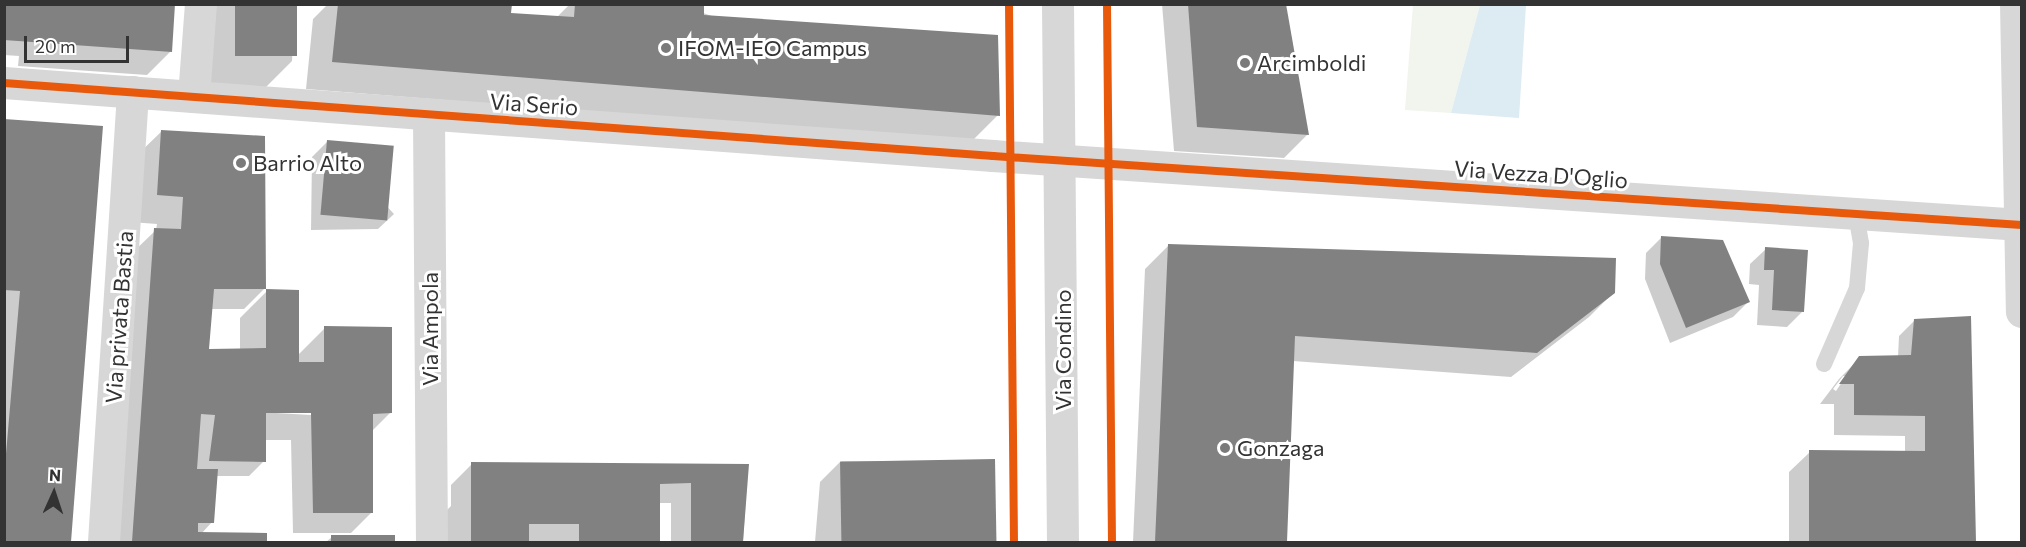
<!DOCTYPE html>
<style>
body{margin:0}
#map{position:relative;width:2026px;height:547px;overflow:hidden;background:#fff;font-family:Commissioner,sans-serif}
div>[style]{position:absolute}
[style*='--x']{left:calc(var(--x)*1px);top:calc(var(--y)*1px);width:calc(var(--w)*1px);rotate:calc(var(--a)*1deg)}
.green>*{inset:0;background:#f1f5ed}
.water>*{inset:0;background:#ddebf3}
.shadow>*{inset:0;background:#0003}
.building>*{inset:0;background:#818181;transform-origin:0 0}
.service>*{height:16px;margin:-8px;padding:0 8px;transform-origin:8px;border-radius:8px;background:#d7d7d7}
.minor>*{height:32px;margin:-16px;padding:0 16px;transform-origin:16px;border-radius:16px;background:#d7d7d7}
.cycleway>*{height:8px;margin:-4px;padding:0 4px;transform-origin:4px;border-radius:4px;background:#e8590c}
.dots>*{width:16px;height:16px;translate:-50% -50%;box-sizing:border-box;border:3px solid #fff;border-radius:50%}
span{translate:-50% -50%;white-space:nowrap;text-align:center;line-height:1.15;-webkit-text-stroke:6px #fff;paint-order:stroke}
.poi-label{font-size:22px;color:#333}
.left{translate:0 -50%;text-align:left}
.street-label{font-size:22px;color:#333}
.frame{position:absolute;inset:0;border:6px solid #333;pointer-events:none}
.north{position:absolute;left:24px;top:463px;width:60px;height:60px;-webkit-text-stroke:4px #fff;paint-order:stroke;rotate:3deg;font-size:16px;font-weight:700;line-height:24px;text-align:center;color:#333}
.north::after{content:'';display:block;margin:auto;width:21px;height:27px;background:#333;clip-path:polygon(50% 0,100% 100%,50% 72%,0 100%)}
.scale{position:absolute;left:24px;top:36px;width:105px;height:27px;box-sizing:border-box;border:3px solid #333;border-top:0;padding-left:8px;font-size:18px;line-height:21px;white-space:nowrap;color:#333;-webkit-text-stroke:4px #fff;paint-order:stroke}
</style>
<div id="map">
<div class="green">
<i style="clip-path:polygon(1413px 5px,1480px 5px,1451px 113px,1405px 110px)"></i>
</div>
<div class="water">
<i style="clip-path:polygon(1480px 5px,1526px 5px,1519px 118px,1451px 113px)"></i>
</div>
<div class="shadow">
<i style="clip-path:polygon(4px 4px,171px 51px,147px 75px,18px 66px,19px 56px,4px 55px)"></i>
<i style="clip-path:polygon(210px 4px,295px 4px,292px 61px,265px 88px,204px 83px)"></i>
<i style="clip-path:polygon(328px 4px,510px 4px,510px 14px,557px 17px,570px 4px,677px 4px,998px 115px,971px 142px,306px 89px,313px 19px)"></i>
<i style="clip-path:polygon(1162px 4px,1284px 4px,1308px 134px,1284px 158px,1174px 151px)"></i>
<i style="clip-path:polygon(4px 120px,102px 127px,70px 542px,4px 542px)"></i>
<i style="clip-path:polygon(evenodd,162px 131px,265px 288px,244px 309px,211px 309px,207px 351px,240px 350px,240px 318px,267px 291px,298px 355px,325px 328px,390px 413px,371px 432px,372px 512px,351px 533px,293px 533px,291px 440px,264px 440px,264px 461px,249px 476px,216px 476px,212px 522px,201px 534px,265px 534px,265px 542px,110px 542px,128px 257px,156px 230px,157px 224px,130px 222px,134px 158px,162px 131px,259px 412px,314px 412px,311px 415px,259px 412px)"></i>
<i style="clip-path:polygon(327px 142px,394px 214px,378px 229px,311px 230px,312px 157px)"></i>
<i style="clip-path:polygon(1661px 238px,1748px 302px,1733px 317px,1670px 343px,1645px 279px,1646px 253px)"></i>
<i style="clip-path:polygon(1169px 245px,1613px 293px,1589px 317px,1511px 377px,1293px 361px,1286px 542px,1133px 542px,1145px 269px)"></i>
<i style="clip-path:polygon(1766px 249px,1803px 311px,1787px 327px,1757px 325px,1759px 285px,1749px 284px,1750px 264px)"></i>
<i style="clip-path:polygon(evenodd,1969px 318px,1974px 542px,1789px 542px,1789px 472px,1810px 452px,1905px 452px,1905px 436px,1834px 435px,1834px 404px,1820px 404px,1839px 379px,1860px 358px,1898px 357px,1899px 336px,1914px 321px,1969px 318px,1843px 376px,1846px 376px,1836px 391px,1833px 389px,1843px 376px)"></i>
<i style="clip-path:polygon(841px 461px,994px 461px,995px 542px,815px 542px,820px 482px)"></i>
<i style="clip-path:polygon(472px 464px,748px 465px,743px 542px,671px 542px,671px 503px,659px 503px,659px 542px,444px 542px,444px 513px,451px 506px,451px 485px)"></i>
<i style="clip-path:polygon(393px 536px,393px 542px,326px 542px,332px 537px)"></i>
</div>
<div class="building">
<i style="clip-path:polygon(4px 4px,175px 4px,172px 52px,4px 40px)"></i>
<i style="left:235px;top:4px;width:62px;height:52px"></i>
<i style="clip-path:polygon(338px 4px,512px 4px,511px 13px,574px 17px,575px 4px,691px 4px,704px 6px,704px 15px,998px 35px,1000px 116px,332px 62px)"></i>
<i style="clip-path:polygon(1188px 4px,1286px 4px,1309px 135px,1197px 127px)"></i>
<i style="clip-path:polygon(4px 119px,103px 126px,71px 542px,4px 542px,4px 477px,20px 291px,4px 290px)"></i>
<i style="clip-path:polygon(161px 130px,265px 136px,266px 289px,214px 289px,209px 349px,266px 348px,266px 289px,299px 290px,299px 362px,324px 362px,324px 326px,392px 327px,392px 413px,373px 414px,373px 513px,313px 513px,311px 413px,266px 413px,266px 462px,209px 461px,215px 415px,201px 414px,197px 469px,218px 469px,214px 523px,198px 523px,198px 532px,267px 533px,267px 542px,132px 542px,154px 228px,181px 229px,183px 197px,157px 195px)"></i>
<i style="left:327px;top:140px;width:67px;height:75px;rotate:5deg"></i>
<i style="clip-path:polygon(1661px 236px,1723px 240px,1750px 302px,1686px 328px,1660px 264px)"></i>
<i style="clip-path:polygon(1168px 244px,1616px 258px,1615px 293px,1537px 353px,1295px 336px,1287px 542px,1155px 542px)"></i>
<i style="clip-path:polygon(1765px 247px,1808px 250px,1804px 312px,1772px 310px,1774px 270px,1764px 270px)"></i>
<i style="clip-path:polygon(1971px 316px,1976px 542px,1809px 542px,1809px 450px,1925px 451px,1925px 416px,1854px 415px,1854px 384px,1839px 384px,1859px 356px,1911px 355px,1914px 319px)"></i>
<i style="left:995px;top:459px;width:83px;height:155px;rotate:89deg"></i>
<i style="clip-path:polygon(471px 462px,749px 464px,743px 542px,691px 542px,691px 483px,660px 484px,660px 542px,579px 542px,579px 524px,529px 524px,529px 542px,471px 542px)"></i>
<i style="left:331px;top:535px;width:64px;height:7px"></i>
</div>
<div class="service">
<i style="--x:1824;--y:364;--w:83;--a:-66.5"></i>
<i style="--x:1857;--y:288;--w:45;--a:-84.9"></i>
<i style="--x:1861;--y:243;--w:29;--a:-100"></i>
</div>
<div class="minor">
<i style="--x:1058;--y:4;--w:538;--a:89.47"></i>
<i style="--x:2016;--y:4;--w:308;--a:88.9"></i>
<i style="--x:4;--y:83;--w:992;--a:4.22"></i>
<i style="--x:993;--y:156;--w:1031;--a:3.84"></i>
<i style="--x:194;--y:97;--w:93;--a:-85.7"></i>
<i style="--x:429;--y:116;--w:426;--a:89.6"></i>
<i style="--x:104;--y:542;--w:451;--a:-86.3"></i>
</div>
<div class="cycleway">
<i style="--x:1009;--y:4;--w:538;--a:89.47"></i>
<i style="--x:1107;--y:4;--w:538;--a:89.47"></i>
<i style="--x:4;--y:83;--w:992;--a:4.22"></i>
<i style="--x:993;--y:156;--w:1031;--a:3.84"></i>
</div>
<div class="dots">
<i style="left:666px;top:48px;background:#7a7a7a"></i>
<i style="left:1245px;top:63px;background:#7a7a7a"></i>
<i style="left:241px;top:163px;background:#7a7a7a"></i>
<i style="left:1225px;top:448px;background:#7a7a7a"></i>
</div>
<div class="poi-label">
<span class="left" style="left:678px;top:48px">IFOM-IEO Campus</span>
<span class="left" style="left:1257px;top:63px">Arcimboldi</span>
<span class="left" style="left:253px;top:163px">Barrio Alto</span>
<span class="left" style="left:1237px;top:448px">Gonzaga</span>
</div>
<div class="street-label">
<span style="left:534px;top:104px;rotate:4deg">Via Serio</span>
<span style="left:1541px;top:174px;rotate:4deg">Via Vezza D'Oglio</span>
<span style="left:119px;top:317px;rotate:-86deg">Via privata Bastia</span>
<span style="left:430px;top:329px;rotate:-90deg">Via Ampola</span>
<span style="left:1063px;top:350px;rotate:-90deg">Via Condino</span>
</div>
<div class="frame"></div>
<div class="north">N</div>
<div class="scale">20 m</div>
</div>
